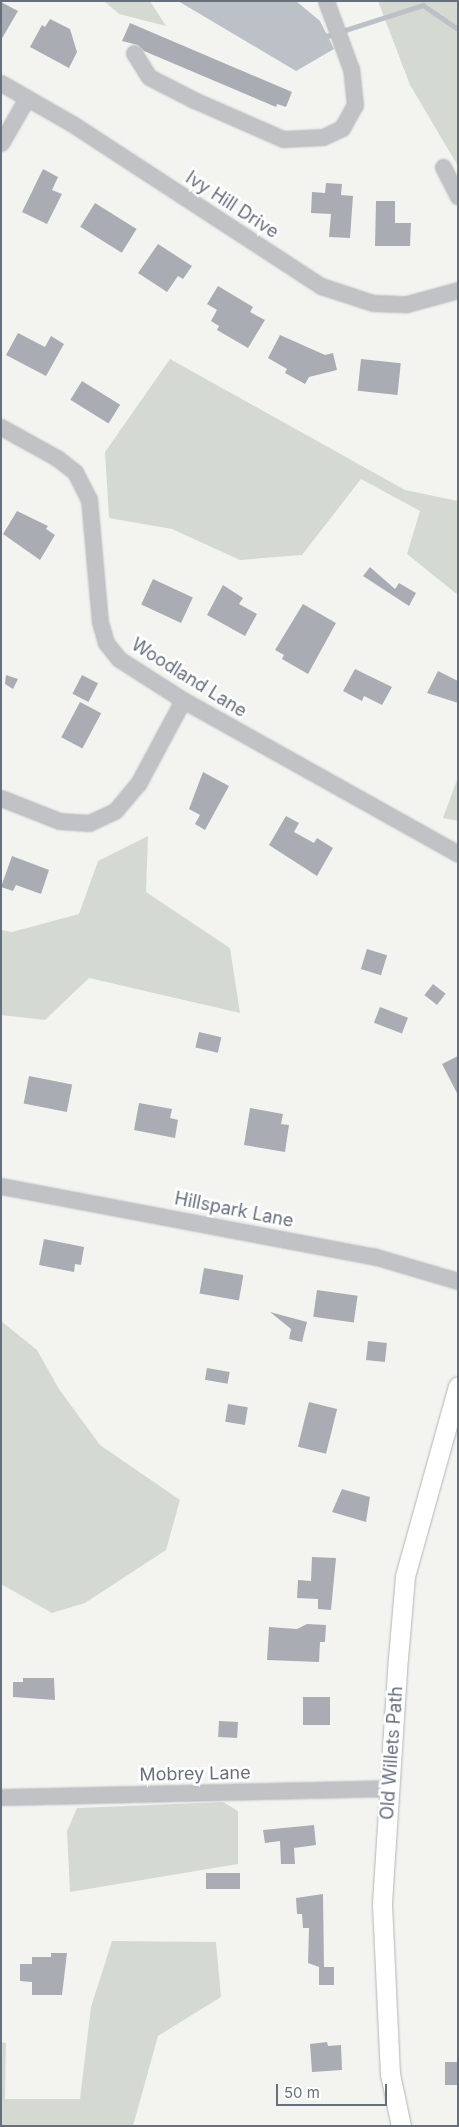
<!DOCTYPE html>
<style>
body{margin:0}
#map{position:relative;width:459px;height:2127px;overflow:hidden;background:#f3f4f0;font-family:Inter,sans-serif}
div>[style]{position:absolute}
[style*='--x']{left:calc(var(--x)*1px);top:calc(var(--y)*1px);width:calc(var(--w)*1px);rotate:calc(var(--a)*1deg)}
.green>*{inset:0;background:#d4dad2}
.water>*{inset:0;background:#bbc1c7}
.stream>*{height:4.5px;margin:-2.25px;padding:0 2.25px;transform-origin:2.25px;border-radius:2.25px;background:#bbc1c7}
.building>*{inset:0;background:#a9adb3;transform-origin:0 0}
.roads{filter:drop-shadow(0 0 1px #b3b5b9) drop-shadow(0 0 1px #b3b5b9)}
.minor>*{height:15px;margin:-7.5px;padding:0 7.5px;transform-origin:7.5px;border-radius:7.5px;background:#c0c2c5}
.major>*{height:19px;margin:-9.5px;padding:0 9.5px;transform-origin:9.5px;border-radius:9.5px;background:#fff}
span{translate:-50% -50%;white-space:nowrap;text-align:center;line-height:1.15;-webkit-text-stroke:5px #fff;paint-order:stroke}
.street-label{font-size:18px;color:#666f7e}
.frame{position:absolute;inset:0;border:2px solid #666f7e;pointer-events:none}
.scale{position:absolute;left:276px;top:2084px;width:111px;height:22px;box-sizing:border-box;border:2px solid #666f7e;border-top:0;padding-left:6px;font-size:15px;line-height:18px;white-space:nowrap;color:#666f7e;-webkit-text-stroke:4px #fff;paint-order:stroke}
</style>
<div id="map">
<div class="green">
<i style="clip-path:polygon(104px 1px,150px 1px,166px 26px,119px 14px)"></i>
<i style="clip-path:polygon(378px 1px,458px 1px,458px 166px,410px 85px)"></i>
<i style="clip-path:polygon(170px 359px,405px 490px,458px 501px,458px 595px,407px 554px,420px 511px,361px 479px,302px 555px,240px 560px,172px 529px,109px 518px,105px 452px)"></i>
<i style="clip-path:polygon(458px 777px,458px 821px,443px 818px)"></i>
<i style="clip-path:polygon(148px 836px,146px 892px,230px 948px,240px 1013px,89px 978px,45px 1020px,1px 1015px,1px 930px,12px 932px,79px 914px,98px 861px)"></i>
<i style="clip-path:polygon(1px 1321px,37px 1350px,59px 1389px,100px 1445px,180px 1500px,166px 1550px,85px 1603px,52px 1613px,1px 1584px)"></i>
<i style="clip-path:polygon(223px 1802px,238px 1811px,238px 1864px,70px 1892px,67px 1831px,77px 1808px)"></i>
<i style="clip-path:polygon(112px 1941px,216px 1942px,221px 1997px,158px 2036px,133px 2126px,1px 2126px,1px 2042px,6px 2043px,5px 2099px,80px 2099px,91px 2007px)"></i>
</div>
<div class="water">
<i style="clip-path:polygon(178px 1px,296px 1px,320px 21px,334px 49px,296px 71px)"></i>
</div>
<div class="stream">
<i style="--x:324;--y:34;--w:4;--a:34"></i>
<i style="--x:327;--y:36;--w:101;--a:-17.9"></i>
<i style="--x:423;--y:5;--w:42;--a:34.4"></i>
</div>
<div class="building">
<i style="clip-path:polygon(1px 2px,18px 11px,1px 40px)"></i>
<i style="clip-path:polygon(50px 19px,70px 29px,77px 52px,69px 68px,30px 47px,42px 25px,45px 27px)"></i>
<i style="clip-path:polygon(130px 23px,292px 92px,286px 107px,277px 104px,276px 107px,144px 51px,138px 45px,122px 41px)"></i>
<i style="clip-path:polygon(43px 169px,58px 177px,52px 190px,62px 194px,47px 224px,22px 212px)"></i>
<i style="clip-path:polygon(326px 183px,342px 184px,341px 195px,353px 196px,350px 238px,329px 237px,331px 214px,311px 213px,312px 192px,325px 193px)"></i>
<i style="clip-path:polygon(376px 201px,395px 201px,395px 223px,411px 223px,410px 246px,375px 246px)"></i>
<i style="left:95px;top:203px;width:49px;height:28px;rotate:32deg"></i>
<i style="clip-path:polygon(158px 244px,192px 266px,183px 279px,178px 276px,167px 292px,138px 273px)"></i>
<i style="clip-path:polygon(218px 286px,253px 307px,250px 312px,265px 320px,248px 348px,217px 330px,219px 326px,211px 321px,217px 310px,207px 304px)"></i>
<i style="clip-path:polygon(18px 333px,45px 347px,51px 336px,64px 344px,46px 376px,6px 355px)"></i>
<i style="clip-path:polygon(280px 335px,325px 355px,333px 353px,337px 370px,309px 377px,305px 384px,285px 373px,287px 369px,268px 358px)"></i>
<i style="left:361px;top:359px;width:40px;height:32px;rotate:6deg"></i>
<i style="left:82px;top:381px;width:45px;height:22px;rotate:32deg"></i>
<i style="clip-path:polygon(17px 511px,48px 526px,46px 529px,55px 535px,40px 560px,3px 534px)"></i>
<i style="clip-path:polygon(370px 567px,395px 589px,399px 583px,416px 593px,409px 606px,363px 576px)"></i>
<i style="left:153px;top:579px;width:44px;height:28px;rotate:25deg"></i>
<i style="clip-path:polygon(223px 585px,243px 598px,239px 604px,257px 614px,245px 636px,207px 615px)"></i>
<i style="clip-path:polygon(303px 604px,336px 623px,308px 674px,282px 659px,284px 655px,275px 650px)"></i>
<i style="clip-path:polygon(355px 669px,392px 687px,382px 705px,364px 696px,362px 701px,343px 691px)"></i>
<i style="clip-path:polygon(438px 671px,458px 681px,458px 703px,427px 693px)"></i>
<i style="clip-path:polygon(6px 675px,18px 679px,13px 689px,5px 684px)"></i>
<i style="left:82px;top:675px;width:18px;height:21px;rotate:27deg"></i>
<i style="left:80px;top:702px;width:24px;height:40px;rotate:28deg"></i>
<i style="clip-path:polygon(203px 772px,229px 786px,205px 830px,195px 824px,200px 815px,189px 809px)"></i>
<i style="clip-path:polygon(286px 816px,299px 823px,294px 832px,314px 843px,317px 838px,333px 848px,317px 876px,269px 845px)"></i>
<i style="clip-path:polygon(12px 856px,49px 870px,41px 894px,16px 885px,13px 891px,1px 887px)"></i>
<i style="left:367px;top:949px;width:21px;height:21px;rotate:17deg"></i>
<i style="left:433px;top:984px;width:16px;height:14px;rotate:38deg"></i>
<i style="left:380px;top:1007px;width:30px;height:17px;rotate:21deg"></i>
<i style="left:199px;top:1032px;width:23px;height:16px;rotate:13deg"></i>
<i style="clip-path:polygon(458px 1056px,458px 1095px,442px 1064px)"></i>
<i style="left:29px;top:1076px;width:44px;height:28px;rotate:11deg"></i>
<i style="clip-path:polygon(139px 1103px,172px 1109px,170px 1118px,178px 1120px,175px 1138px,134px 1130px)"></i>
<i style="clip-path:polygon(250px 1108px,283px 1114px,281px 1124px,289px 1125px,285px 1152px,244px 1145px)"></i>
<i style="clip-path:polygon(44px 1239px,84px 1247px,81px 1265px,75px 1264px,74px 1272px,39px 1265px)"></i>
<i style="left:204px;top:1268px;width:40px;height:26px;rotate:10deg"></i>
<i style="left:317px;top:1290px;width:41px;height:27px;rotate:8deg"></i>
<i style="clip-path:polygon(270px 1312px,307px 1322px,302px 1342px,289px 1339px,291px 1329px)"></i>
<i style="left:368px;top:1341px;width:19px;height:19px;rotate:6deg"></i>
<i style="left:207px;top:1368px;width:23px;height:12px;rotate:10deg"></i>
<i style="left:309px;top:1402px;width:29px;height:46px;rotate:14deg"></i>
<i style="left:228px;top:1404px;width:20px;height:18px;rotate:9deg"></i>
<i style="clip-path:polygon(342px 1489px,370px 1497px,366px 1522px,332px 1512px)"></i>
<i style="clip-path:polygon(312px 1557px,336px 1558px,331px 1610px,318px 1609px,318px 1599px,297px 1598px,298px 1580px,311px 1581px)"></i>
<i style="clip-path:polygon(307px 1624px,326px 1625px,325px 1642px,320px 1642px,319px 1662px,267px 1660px,269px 1627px,297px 1629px)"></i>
<i style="clip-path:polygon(23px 1678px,54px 1678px,55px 1700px,13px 1697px,13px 1682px,23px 1682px)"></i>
<i style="left:303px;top:1697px;width:27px;height:28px"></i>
<i style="left:219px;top:1721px;width:19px;height:16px;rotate:3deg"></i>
<i style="clip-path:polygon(314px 1825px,316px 1845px,294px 1848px,295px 1864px,281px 1864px,280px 1841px,265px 1843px,263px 1830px)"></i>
<i style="left:206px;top:1873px;width:34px;height:16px"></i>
<i style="clip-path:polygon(323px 1894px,324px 1967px,334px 1967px,334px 1985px,319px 1985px,319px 1967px,308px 1963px,309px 1928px,303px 1928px,302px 1914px,297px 1914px,296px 1898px)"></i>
<i style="clip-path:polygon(51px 1953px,67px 1953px,62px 1995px,32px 1995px,32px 1982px,20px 1981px,20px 1964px,32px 1964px,32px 1957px,51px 1957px)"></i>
<i style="clip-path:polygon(327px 2042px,328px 2046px,341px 2045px,342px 2070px,312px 2072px,310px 2044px)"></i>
<i style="left:445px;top:2062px;width:13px;height:23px"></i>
</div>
<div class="roads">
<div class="minor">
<i style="--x:134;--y:53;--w:28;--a:58"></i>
<i style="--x:149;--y:77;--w:51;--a:27.1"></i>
<i style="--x:194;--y:100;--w:97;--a:23.7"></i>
<i style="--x:283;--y:139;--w:40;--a:-2.9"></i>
<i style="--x:323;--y:137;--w:21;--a:-25"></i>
<i style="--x:342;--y:128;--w:26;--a:-61"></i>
<i style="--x:355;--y:105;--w:36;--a:-96"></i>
<i style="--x:351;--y:69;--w:72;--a:-110.2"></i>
<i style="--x:1;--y:83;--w:84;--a:29.9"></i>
<i style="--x:74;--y:125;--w:295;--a:33.1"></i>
<i style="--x:321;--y:286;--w:55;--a:18.1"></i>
<i style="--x:373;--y:303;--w:34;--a:2"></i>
<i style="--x:407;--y:304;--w:53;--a:-15.4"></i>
<i style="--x:1;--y:143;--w:52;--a:-60"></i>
<i style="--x:443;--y:167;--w:33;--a:63"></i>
<i style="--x:1;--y:427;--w:64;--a:29"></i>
<i style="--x:57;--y:458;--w:23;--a:38"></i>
<i style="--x:75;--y:472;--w:30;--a:63"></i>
<i style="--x:89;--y:499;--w:123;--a:84.9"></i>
<i style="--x:100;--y:622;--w:22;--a:74"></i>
<i style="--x:106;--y:643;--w:21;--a:51"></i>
<i style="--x:119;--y:659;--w:76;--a:32.6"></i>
<i style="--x:183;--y:700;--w:315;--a:29.2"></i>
<i style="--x:1;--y:798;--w:62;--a:21.6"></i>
<i style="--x:59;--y:821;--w:30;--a:4"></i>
<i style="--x:89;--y:823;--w:29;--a:-25"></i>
<i style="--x:115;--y:811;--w:35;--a:-50"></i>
<i style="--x:138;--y:784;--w:95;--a:-61.8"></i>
<i style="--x:1;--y:1186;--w:379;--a:10.7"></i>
<i style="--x:373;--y:1256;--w:89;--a:16.4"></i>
<i style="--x:1;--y:1797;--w:388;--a:-1.3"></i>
</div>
<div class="major">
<i style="--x:401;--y:2126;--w:53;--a:-101.9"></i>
<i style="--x:390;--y:2074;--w:171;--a:-92.7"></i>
<i style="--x:382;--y:1903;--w:246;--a:-86.3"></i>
<i style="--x:398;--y:1658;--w:82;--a:-85.1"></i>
<i style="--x:405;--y:1576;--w:197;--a:-74.4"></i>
</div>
</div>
<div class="street-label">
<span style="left:232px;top:205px;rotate:33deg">Ivy Hill Drive</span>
<span style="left:189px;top:678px;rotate:32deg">Woodland Lane</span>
<span style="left:234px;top:1210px;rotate:11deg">Hillspark Lane</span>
<span style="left:392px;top:1753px;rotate:-86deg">Old Willets Path</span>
<span style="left:195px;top:1774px;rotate:-1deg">Mobrey Lane</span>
</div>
<div class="frame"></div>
<div class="scale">50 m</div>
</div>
